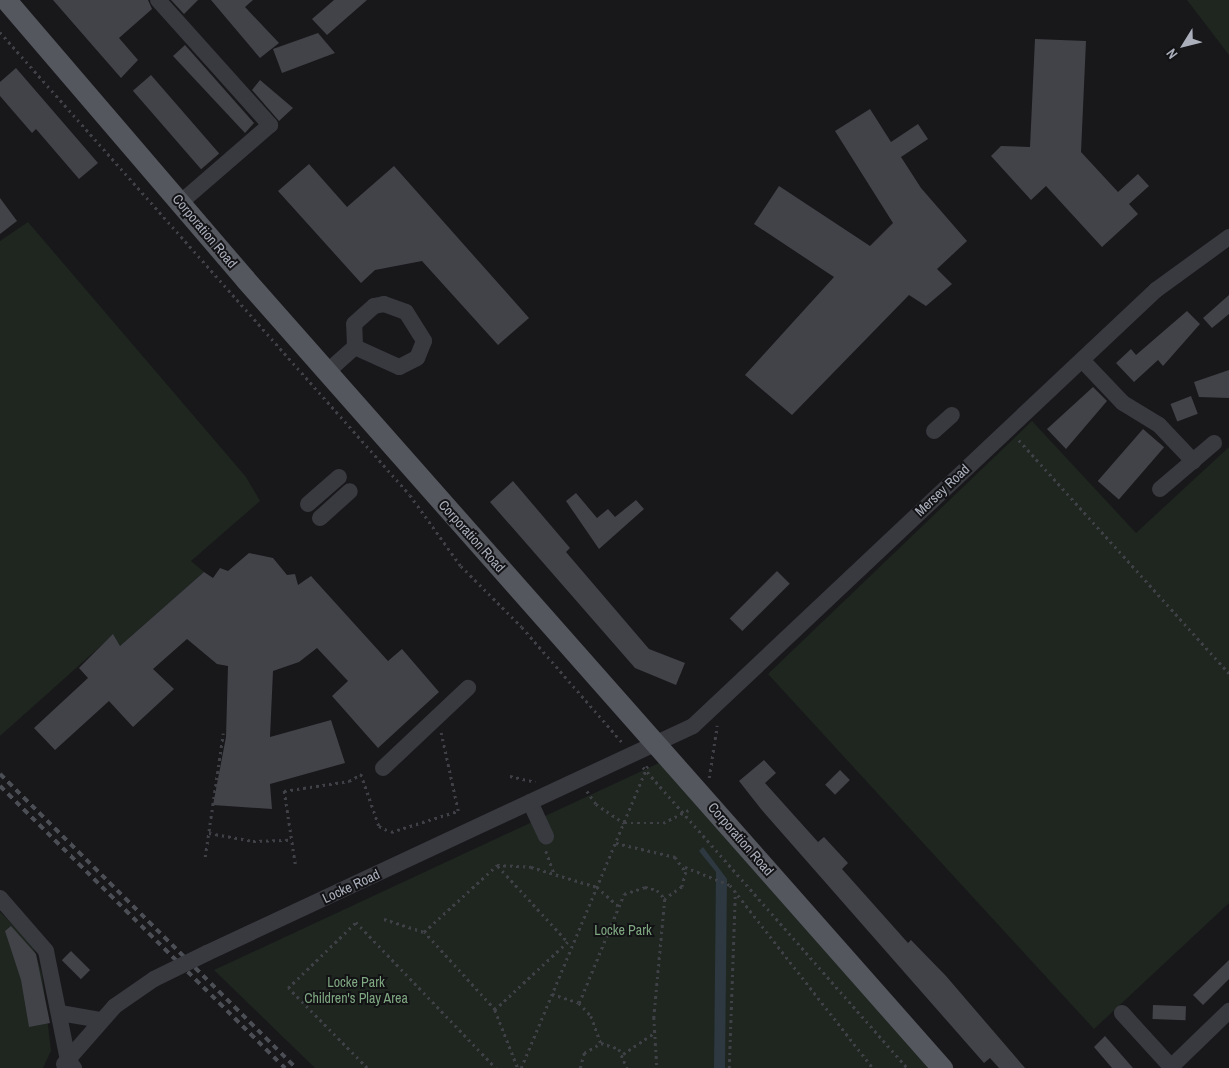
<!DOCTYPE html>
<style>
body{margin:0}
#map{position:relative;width:1229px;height:1068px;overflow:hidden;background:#18181b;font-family:"Archivo Narrow",sans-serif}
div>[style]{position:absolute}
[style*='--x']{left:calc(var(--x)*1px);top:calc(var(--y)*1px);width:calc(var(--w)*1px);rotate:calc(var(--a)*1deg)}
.green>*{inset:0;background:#1e261f}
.water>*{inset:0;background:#2d3840}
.building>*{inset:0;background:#424348;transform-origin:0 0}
.path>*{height:2.5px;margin-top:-1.25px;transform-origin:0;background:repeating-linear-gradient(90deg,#3f4147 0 2.5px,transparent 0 6.5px)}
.minor>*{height:16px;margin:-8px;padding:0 8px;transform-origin:8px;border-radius:8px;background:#393a40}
.major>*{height:21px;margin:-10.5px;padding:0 10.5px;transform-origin:10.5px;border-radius:10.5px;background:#55575f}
.rail>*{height:4px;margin-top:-2px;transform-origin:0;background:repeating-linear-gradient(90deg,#4c4e55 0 6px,transparent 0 11px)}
.minor-bridge>*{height:16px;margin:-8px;padding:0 8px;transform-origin:8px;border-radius:8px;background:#393a40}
span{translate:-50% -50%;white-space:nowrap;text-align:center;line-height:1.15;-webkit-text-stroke:4px #131316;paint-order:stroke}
.street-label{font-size:14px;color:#aaafbb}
.park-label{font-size:14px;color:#7fa781}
.north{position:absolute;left:1159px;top:20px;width:50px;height:50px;-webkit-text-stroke:4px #131316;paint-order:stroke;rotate:234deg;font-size:14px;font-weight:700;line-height:20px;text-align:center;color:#aaafbb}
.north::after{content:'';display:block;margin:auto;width:18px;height:22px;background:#aaafbb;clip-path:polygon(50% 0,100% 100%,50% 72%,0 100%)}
</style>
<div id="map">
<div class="green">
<i style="clip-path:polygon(1187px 0,1229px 0,1229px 55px)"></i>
<i style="clip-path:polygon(28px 222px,246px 477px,260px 501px,191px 561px,204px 572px,120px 646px,113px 635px,0 736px,0 241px)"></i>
<i style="clip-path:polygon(1032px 421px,1136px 533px,1229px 447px,1229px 903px,1094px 1029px,768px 674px)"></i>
<i style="clip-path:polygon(659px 763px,930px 1068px,315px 1068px,214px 970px)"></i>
<i style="clip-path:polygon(0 912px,32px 944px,42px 974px,51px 1051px,43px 1068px,0 1068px)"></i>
</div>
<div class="water">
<i style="clip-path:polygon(703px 847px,727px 879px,725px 1068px,714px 1068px,716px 872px,699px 851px)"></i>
</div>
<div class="building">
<i style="clip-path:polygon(53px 0,148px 0,152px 9px,119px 38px,138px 60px,121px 78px)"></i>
<i style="clip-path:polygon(171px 0,198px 0,184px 14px)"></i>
<i style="clip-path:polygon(211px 0,253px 0,245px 7px,279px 43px,260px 58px)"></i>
<i style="clip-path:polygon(334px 0,367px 0,327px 35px,312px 19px)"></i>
<i style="clip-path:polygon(318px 33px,335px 53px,282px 73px,273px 49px)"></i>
<i style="clip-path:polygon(1035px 39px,1086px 41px,1081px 152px,1118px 192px,1138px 174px,1149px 186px,1129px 204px,1138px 214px,1102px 247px,1046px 186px,1031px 200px,991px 156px,1001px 146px,1030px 147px)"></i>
<i style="clip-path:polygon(185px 45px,254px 123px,245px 133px,173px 56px)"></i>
<i style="clip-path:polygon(16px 68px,98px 163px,79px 179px,36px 129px,32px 133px,0 96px,0 82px)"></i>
<i style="left:151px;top:75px;width:104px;height:24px;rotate:49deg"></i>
<i style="clip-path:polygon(260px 80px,293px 108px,279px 121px,252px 90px)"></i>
<i style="clip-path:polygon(870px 109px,891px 142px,918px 124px,928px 139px,901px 157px,921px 188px,967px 241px,937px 269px,952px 284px,926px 306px,909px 295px,792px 415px,745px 375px,834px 277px,754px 224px,779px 186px,870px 246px,893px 223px,835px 131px)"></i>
<i style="clip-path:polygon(309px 164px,347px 207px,394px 166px,529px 318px,498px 345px,422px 261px,375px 270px,361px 283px,278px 191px)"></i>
<i style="clip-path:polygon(0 198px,17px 221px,0 234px)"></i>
<i style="clip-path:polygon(1229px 295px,1229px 314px,1212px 328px,1203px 318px)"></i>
<i style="clip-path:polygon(1187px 311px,1200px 324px,1163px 366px,1158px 360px,1134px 382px,1116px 363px,1131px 349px,1136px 355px)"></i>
<i style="clip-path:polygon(1229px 370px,1229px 398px,1199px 397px,1194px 382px)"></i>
<i style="clip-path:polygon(1093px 387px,1107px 401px,1066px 449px,1047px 429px)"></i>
<i style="left:1191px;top:396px;width:19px;height:22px;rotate:69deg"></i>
<i style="left:1143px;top:429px;width:28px;height:69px;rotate:41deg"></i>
<i style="clip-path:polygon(513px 481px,570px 548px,566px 552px,649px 649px,685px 663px,676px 685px,635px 668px,490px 502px)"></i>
<i style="clip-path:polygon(576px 493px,597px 518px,608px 509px,615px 517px,636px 500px,644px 509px,599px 549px,566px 501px)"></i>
<i style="clip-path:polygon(249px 553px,273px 558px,287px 575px,295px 574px,298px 585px,311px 576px,388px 661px,402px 649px,439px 692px,378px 748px,332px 696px,348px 681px,317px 648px,299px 662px,273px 671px,270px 737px,331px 720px,345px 763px,270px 784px,272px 809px,213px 805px,226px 737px,228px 666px,217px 664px,187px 639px,153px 669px,174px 689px,133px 727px,109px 701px,55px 750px,34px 728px,88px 678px,79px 668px,113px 634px,120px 646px,204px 572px,213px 578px,220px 568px,228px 571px)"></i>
<i style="left:777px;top:571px;width:18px;height:67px;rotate:45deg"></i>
<i style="clip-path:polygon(764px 760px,776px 773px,765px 783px,818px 842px,824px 837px,848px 863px,842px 869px,908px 943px,911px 940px,946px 976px,1025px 1068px,999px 1068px,990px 1058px,984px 1063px,761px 809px,739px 781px)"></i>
<i style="left:840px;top:770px;width:14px;height:21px;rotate:45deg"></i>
<i style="clip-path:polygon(11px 926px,36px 954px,50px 1023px,29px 1027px,21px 980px,5px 931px)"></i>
<i style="left:71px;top:951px;width:27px;height:13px;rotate:45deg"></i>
<i style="clip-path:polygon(1229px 960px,1229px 979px,1203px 1005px,1193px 995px)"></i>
<i style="left:1153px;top:1005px;width:33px;height:14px;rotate:2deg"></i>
<i style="clip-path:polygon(1105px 1036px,1133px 1068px,1112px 1068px,1094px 1047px)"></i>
</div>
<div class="path">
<i style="--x:0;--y:32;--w:618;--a:48.47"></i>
<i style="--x:410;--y:495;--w:87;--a:54.3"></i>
<i style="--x:461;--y:566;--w:86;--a:45"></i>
<i style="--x:522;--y:627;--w:152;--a:49"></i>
<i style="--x:1019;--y:440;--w:314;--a:48"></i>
<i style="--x:643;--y:767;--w:400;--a:48.7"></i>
<i style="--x:510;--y:776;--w:26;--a:13"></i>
<i style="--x:709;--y:778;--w:53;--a:-81.3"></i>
<i style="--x:587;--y:791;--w:16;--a:55"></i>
<i style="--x:596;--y:804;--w:34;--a:34"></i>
<i style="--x:624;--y:823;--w:39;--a:0"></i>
<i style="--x:663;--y:823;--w:30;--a:-27"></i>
<i style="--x:209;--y:833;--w:45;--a:10.3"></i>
<i style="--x:253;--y:841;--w:38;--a:-2"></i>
<i style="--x:616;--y:843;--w:61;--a:13.3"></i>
<i style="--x:675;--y:857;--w:19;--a:54"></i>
<i style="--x:686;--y:872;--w:16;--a:105"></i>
<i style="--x:682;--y:887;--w:21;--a:145"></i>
<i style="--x:665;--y:899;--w:119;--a:95.3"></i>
<i style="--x:654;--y:1017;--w:51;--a:86.6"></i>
<i style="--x:546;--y:851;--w:23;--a:70"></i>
<i style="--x:205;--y:857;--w:125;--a:-81.7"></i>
<i style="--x:295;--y:864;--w:74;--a:-98.6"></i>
<i style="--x:284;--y:791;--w:66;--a:-8.7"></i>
<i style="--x:349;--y:781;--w:14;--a:-30"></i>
<i style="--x:361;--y:774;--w:55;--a:70.9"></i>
<i style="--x:379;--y:826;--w:13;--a:27"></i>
<i style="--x:391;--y:832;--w:70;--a:-17.4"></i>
<i style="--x:458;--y:811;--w:80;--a:-102.3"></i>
<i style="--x:498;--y:866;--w:103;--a:47.4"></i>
<i style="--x:568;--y:942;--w:100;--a:137"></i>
<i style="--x:495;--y:1010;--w:62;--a:68.4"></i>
<i style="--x:685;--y:867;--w:48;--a:21.8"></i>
<i style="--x:730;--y:885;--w:232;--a:52"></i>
<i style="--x:384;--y:919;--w:42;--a:18"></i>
<i style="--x:552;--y:994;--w:28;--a:18"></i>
<i style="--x:579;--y:1003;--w:18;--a:47"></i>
<i style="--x:591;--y:1016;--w:29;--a:70"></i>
<i style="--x:579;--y:1003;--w:118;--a:-67.6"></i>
<i style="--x:624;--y:894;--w:22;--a:-18"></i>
<i style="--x:645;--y:887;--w:12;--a:14"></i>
<i style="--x:657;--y:890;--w:12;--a:48"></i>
<i style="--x:495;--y:1010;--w:105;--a:-132.3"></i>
<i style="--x:424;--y:932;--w:99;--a:-42.5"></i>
<i style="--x:497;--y:865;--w:34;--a:3"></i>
<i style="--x:531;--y:867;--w:69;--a:16.9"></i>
<i style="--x:597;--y:887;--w:28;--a:42"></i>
<i style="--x:623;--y:1054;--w:37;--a:-34"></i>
<i style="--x:367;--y:1068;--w:112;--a:-134.6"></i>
<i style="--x:288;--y:988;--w:95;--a:-44.1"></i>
<i style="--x:356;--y:922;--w:202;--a:46.2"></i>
<i style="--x:521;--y:1068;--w:329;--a:-67.3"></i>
<i style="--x:580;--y:1068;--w:16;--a:-75"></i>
<i style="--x:584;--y:1053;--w:20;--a:-30"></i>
<i style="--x:601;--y:1043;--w:19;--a:18"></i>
<i style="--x:619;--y:1049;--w:21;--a:67"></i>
<i style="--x:729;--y:1068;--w:176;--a:-88"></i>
</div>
<div class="minor">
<i style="--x:158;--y:0;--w:168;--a:48.1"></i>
<i style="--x:270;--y:125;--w:118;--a:139.1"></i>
<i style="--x:1082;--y:360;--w:59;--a:46.4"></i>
<i style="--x:1123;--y:403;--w:42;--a:31.4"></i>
<i style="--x:1159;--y:425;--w:50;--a:46.6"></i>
<i style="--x:327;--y:372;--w:38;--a:-42"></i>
<i style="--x:355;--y:347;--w:23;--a:-92"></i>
<i style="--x:354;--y:324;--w:27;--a:-42"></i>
<i style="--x:374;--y:306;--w:10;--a:-11"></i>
<i style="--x:384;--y:304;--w:23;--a:20"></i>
<i style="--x:406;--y:312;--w:34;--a:58"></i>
<i style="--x:424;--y:341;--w:18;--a:112"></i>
<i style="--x:417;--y:358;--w:20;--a:153"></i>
<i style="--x:399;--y:367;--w:48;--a:-155.6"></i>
<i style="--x:934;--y:431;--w:24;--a:-42"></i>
<i style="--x:1160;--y:489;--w:71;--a:-40.4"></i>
<i style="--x:308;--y:504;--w:41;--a:-41.1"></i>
<i style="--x:320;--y:518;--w:40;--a:-42"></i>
<i style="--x:383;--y:768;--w:117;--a:-43.3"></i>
<i style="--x:530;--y:802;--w:38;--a:65"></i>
<i style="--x:0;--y:898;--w:70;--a:49"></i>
<i style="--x:46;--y:951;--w:111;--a:78.6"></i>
<i style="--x:68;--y:1060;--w:10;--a:53"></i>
<i style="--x:207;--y:953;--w:536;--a:-25.04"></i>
<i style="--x:693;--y:726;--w:636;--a:-43.28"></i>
<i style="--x:1156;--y:290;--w:90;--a:-36"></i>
<i style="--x:60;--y:1013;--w:42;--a:9.7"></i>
<i style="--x:1122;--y:1013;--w:74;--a:47.7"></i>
<i style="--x:64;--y:1064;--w:77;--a:-48.7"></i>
<i style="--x:115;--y:1006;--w:47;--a:-34.7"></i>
<i style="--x:1171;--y:1067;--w:81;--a:-44"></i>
</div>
<div class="major">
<i style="--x:6;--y:0;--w:367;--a:49.4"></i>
<i style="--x:245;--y:279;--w:1053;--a:48.54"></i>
</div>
<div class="rail">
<i style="--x:0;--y:774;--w:417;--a:44.8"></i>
<i style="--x:0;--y:786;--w:401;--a:44.7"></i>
</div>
<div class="minor-bridge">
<i style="--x:154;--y:979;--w:59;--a:-26.1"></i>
</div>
<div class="street-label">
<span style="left:205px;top:231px;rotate:50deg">Corporation Road</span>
<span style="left:942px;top:490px;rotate:-43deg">Mersey Road</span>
<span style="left:472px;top:536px;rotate:48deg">Corporation Road</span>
<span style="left:741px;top:839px;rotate:49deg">Corporation Road</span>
<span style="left:351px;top:886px;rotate:-25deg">Locke Road</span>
</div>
<div class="park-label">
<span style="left:623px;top:930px">Locke Park</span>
<span style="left:356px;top:990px">Locke Park<br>Children's Play Area</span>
</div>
<div class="north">N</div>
</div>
